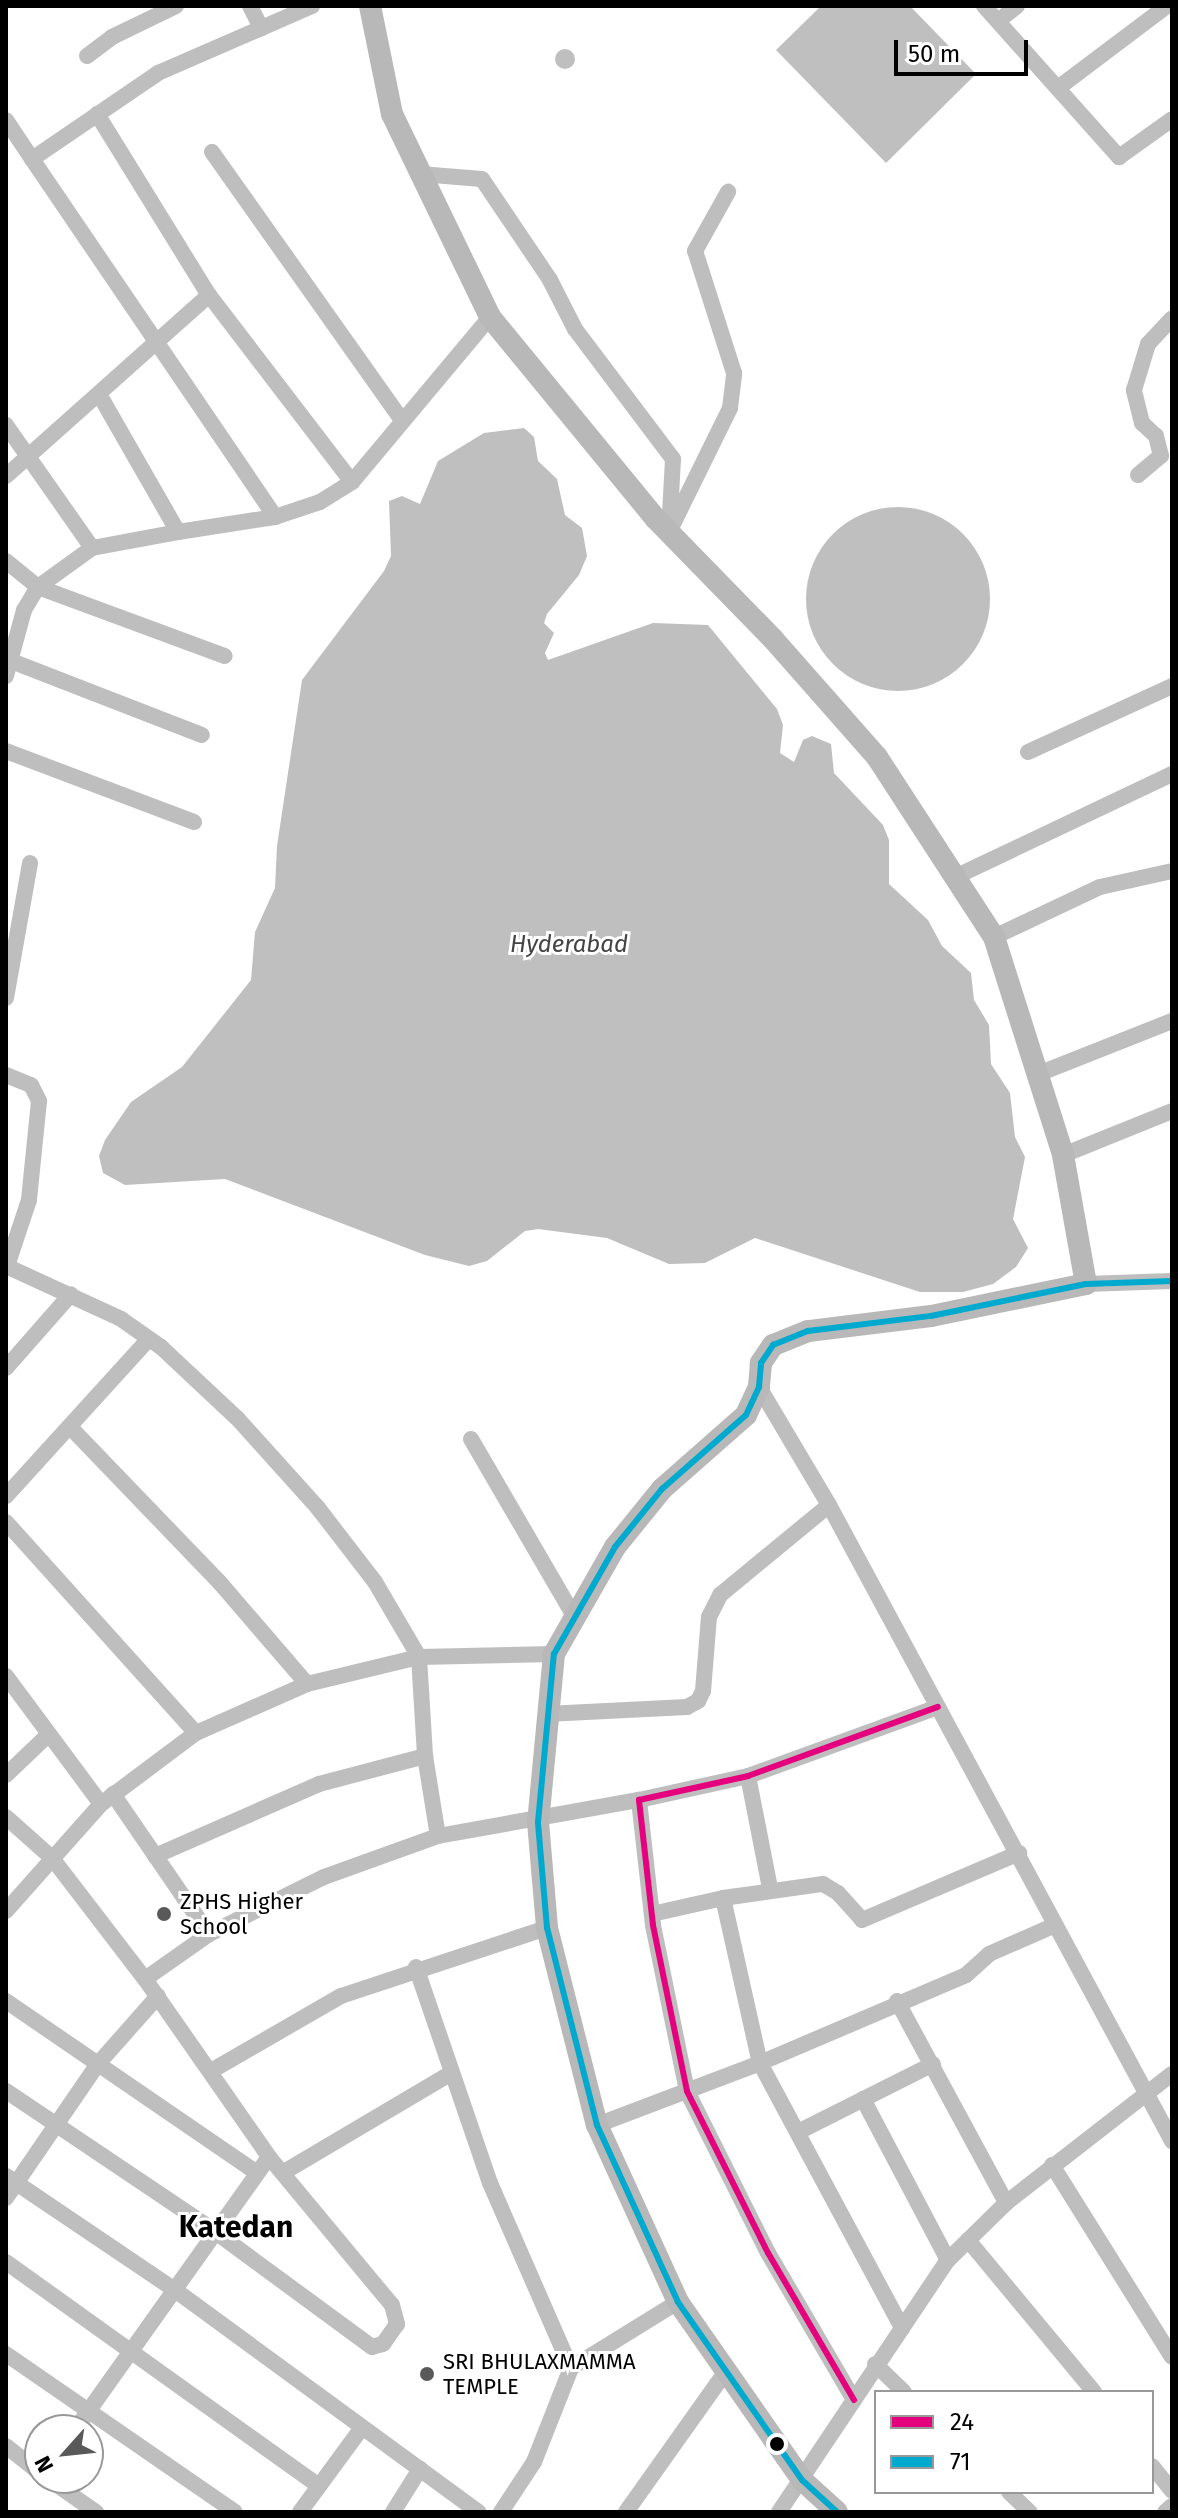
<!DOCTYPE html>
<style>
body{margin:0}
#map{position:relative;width:1178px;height:2518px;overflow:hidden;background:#fff;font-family:"Fira Sans",sans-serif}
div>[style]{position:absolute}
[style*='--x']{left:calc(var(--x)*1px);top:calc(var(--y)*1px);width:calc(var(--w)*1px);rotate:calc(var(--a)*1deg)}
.water>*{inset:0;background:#bfbfbf}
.round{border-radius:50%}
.street>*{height:16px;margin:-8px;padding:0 8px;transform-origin:8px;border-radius:8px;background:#bebebe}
.secondary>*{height:22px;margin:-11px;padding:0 11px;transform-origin:11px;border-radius:11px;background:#b8b8b8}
.bus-1>*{height:6px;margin:-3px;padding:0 3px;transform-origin:3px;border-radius:3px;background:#e5007d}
.bus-2>*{height:6px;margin:-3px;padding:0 3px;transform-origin:3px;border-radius:3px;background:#00a9ce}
.dots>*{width:22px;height:22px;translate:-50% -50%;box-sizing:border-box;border:4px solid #fff;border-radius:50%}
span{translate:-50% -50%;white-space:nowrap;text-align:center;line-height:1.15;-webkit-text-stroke:6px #fff;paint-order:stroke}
.poi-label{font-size:22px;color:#000}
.left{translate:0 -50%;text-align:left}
.water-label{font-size:24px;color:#444;font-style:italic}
.district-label{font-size:30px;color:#000;font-weight:700}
.frame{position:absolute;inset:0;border:8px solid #000;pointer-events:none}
.legend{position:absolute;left:874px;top:2390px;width:280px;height:104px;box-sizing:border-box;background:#fff;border:2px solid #999;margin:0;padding:10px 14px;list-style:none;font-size:24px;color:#000}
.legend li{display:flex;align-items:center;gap:16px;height:40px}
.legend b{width:40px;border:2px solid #999}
.north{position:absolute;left:24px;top:2414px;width:80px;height:80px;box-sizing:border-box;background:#fff;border:2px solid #999;border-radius:50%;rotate:243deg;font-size:22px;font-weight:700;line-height:32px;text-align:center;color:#000}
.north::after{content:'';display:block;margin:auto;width:28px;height:36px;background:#595959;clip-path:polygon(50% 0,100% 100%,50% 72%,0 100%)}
.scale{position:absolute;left:894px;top:40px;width:134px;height:36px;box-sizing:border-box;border:4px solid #000;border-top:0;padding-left:10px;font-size:24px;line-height:28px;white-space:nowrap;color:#000;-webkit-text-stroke:6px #fff;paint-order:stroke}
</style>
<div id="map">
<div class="water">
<i style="clip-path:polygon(821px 6px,910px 6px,976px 74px,886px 163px,776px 50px)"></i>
<i class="round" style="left:555px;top:49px;width:20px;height:20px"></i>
<i style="clip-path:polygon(524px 428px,534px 437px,538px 461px,557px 479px,565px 515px,582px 528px,587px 556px,579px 575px,547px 614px,544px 623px,554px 633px,545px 653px,548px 660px,653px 623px,708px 625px,777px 709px,783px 725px,780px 753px,794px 762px,803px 740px,812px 736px,831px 744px,834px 773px,883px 825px,889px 840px,889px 884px,928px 920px,942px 946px,971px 973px,974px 1000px,989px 1025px,991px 1064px,1010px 1093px,1015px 1137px,1025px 1157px,1013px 1219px,1028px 1248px,1016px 1267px,993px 1284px,963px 1292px,920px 1292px,755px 1238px,705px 1263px,669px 1264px,607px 1238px,538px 1229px,525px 1231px,487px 1261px,469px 1266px,425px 1255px,225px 1179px,125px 1185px,103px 1173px,99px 1156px,105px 1140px,131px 1102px,182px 1067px,251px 980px,255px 932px,275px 888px,277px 846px,302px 680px,384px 571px,391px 556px,389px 501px,402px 496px,420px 504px,438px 461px,484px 433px)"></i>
<i class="round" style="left:806px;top:507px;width:184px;height:184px"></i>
</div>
<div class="street">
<i style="--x:250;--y:6;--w:25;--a:63"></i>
<i style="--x:984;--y:6;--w:203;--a:48.2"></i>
<i style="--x:1119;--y:157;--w:65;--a:-35.6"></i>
<i style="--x:998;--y:21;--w:24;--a:-38"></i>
<i style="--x:87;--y:56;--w:31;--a:-37"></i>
<i style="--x:112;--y:37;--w:71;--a:-25.8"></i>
<i style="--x:1058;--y:88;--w:136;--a:-37"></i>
<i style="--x:97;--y:114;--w:213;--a:58.3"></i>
<i style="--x:209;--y:295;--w:235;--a:52.6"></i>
<i style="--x:6;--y:120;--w:47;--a:56.3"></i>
<i style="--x:32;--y:159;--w:153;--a:-34.3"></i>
<i style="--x:158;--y:73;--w:168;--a:-23.5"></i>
<i style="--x:212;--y:152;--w:327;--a:54.7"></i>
<i style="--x:32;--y:159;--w:433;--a:55.8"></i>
<i style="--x:420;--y:174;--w:62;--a:4.6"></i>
<i style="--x:482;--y:179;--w:122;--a:56"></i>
<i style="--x:550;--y:280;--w:55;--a:63"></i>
<i style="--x:575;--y:329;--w:163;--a:53"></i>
<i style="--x:673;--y:459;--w:74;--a:93.1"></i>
<i style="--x:99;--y:394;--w:159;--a:60.2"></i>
<i style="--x:178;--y:532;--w:98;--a:-8.8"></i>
<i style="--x:275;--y:517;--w:47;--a:-18.4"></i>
<i style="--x:320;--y:502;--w:38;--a:-32"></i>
<i style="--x:352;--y:482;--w:215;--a:-50.1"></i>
<i style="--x:6;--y:425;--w:150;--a:55"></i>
<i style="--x:92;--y:548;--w:87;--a:-10.5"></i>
<i style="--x:1138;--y:475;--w:30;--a:-40"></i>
<i style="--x:1161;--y:456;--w:21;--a:-104"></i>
<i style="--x:1156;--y:436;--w:19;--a:-137"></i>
<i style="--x:1142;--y:423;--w:34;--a:-104"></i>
<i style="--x:1134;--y:390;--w:48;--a:-73.1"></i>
<i style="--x:1148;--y:344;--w:35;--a:-47"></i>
<i style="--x:6;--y:476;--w:272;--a:-41.7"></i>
<i style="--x:673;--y:524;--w:129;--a:-63.8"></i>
<i style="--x:730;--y:408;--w:35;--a:-83"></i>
<i style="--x:734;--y:373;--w:128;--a:-107.7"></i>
<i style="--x:695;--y:251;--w:68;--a:-60.8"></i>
<i style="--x:6;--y:561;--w:41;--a:39.1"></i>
<i style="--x:38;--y:587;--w:199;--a:20.3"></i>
<i style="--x:6;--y:659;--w:210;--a:21.2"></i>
<i style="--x:6;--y:676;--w:68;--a:-74.7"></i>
<i style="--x:24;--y:610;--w:27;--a:-59"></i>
<i style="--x:38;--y:587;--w:67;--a:-35.8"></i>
<i style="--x:6;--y:751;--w:201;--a:20.7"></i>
<i style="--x:1028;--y:752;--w:158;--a:-24.6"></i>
<i style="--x:957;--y:876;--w:238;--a:-25.4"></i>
<i style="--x:994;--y:937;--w:117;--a:-25.3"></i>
<i style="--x:1100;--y:887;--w:74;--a:-12.5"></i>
<i style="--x:6;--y:998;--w:137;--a:-79.9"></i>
<i style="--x:1038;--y:1074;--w:144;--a:-21.6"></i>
<i style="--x:6;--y:1075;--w:27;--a:22"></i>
<i style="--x:31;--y:1085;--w:18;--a:63"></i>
<i style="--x:39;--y:1101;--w:100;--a:95.8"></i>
<i style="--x:29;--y:1200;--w:70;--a:108.4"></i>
<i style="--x:1063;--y:1155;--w:118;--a:-22"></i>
<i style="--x:6;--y:1266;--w:127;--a:24.7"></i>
<i style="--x:121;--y:1319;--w:49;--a:35"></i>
<i style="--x:161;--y:1347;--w:104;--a:43.1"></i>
<i style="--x:237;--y:1418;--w:121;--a:48"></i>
<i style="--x:318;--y:1508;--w:93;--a:52.4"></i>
<i style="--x:375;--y:1582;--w:87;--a:59.6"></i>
<i style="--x:419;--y:1657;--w:99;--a:86.5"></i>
<i style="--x:425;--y:1756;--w:81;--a:80.8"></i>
<i style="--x:1086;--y:1284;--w:86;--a:-2"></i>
<i style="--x:6;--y:1368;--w:98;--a:-48.7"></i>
<i style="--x:759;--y:1387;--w:137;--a:59.3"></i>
<i style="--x:829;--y:1505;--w:723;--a:61.66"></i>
<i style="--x:71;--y:1428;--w:216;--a:46.1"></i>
<i style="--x:221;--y:1584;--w:132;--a:49.3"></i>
<i style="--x:471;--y:1439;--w:203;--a:59.8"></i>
<i style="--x:6;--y:1496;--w:212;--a:-47.7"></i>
<i style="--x:6;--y:1522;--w:284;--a:48"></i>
<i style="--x:6;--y:1676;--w:159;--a:53.4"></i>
<i style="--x:546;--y:1714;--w:141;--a:-2.8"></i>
<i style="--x:687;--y:1707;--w:13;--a:-29"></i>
<i style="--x:698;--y:1701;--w:11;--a:-63"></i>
<i style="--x:703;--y:1691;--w:74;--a:-85.4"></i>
<i style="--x:709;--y:1617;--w:25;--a:-63"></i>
<i style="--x:720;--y:1595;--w:141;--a:-39.5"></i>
<i style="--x:6;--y:1775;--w:58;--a:-43.6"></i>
<i style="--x:748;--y:1776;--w:114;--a:78.9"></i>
<i style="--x:113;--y:1794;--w:170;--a:55.6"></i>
<i style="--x:6;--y:1817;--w:62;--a:41.7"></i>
<i style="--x:52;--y:1858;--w:153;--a:52.5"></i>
<i style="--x:145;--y:1979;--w:217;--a:55.1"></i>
<i style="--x:269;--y:2157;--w:192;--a:50.3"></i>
<i style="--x:392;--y:2305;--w:20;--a:75"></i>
<i style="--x:397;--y:2324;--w:24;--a:125"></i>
<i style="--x:383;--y:2344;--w:11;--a:165"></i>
<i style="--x:372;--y:2347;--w:197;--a:-143.7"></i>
<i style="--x:213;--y:2230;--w:249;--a:-146.1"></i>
<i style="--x:155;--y:1856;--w:179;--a:-23.7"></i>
<i style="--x:319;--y:1784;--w:110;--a:-14.8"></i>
<i style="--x:723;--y:1898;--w:101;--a:-8"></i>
<i style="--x:823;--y:1884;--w:17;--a:31"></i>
<i style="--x:838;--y:1893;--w:36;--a:48"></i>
<i style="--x:862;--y:1920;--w:171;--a:-23.1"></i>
<i style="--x:6;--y:1911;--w:143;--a:-48.4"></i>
<i style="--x:101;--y:1804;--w:119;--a:-36.8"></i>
<i style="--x:196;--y:1733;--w:121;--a:-23.8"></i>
<i style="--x:307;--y:1684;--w:115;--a:-13.6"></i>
<i style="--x:419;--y:1657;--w:135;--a:-1.3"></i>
<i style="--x:652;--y:1914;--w:73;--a:-12.7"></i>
<i style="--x:723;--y:1898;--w:169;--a:77.4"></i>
<i style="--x:760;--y:2063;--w:301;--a:61.8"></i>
<i style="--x:416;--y:1967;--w:228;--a:71.1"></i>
<i style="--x:490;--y:2183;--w:202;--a:66.4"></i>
<i style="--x:145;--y:1979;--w:78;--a:-35.1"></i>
<i style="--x:209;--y:1934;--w:128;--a:-26.4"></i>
<i style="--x:324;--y:1877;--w:121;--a:-19.8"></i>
<i style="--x:438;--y:1836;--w:204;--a:-10.2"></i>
<i style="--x:6;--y:2001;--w:303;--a:34.4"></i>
<i style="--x:897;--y:2001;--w:230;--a:61.6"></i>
<i style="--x:211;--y:2071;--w:150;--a:-30"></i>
<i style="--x:341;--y:1996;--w:217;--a:-18.3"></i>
<i style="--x:863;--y:2099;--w:182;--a:62.2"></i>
<i style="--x:597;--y:2125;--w:174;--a:-20.8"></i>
<i style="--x:760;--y:2063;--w:224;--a:-23.1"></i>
<i style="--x:966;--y:1975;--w:31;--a:-42"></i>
<i style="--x:989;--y:1954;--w:72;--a:-23.7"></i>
<i style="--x:798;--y:2132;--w:151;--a:-26.7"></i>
<i style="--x:1052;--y:2165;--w:226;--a:58"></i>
<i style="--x:284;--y:2172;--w:193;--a:-30.6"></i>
<i style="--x:6;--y:2176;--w:204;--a:34"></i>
<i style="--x:175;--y:2290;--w:376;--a:36.2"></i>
<i style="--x:6;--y:2198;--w:161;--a:-55.6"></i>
<i style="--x:97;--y:2065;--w:92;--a:-48.5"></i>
<i style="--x:968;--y:2240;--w:197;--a:50.3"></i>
<i style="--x:6;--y:2262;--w:385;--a:35.6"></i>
<i style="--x:6;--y:2354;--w:278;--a:34.6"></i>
<i style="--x:875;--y:2364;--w:40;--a:44"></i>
<i style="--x:854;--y:2400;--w:170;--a:-120.3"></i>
<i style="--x:768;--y:2253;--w:181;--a:-116.6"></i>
<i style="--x:687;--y:2091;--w:169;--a:-101.6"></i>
<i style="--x:653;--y:1925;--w:126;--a:-96.4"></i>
<i style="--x:639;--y:1800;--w:112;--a:-12.4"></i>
<i style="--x:748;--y:1776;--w:202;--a:-20"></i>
<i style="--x:75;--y:2430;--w:335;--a:-54.6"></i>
<i style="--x:6;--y:2446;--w:43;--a:38.5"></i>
<i style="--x:1152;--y:2466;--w:32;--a:51"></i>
<i style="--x:47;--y:2478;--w:60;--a:34.8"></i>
<i style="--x:1009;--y:2492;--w:29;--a:44"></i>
<i style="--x:300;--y:2512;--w:103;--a:-53.7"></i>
<i style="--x:393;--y:2512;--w:51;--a:-57.9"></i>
<i style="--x:501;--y:2512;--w:60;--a:-56.6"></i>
<i style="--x:534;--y:2462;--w:101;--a:-68.5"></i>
<i style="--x:571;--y:2368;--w:126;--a:-31.7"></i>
<i style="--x:626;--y:2512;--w:169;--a:-54.6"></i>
<i style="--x:779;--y:2512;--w:303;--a:-56.2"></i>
<i style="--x:948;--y:2260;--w:81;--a:-44.5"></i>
<i style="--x:1006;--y:2203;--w:210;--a:-37.9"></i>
<i style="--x:1165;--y:2512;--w:9;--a:-41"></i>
</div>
<div class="secondary">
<i style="--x:370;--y:6;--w:110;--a:78.5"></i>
<i style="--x:392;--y:114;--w:225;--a:64.2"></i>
<i style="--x:490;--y:317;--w:261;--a:50.6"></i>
<i style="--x:656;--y:519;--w:168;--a:45.7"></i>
<i style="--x:773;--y:639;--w:157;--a:48.6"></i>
<i style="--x:877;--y:757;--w:215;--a:57"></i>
<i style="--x:994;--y:937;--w:229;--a:72.4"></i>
<i style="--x:1063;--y:1155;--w:131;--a:79.9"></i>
<i style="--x:1086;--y:1284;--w:158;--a:168.3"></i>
<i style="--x:931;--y:1316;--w:124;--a:173"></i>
<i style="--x:808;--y:1331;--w:38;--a:158"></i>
<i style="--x:773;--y:1345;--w:22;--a:124"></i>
<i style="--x:761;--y:1363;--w:24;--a:95"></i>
<i style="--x:759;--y:1387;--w:31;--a:115"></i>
<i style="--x:746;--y:1415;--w:112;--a:138.6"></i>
<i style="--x:662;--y:1489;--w:75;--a:129"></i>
<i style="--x:615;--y:1547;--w:123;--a:119.7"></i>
<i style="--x:554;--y:1654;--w:169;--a:95.4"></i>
<i style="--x:538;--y:1822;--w:106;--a:85.1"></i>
<i style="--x:547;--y:1928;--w:203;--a:75.8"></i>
<i style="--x:597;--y:2125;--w:195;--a:65.4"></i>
<i style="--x:678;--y:2302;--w:217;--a:55.1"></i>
<i style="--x:802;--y:2480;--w:47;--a:42.4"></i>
</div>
<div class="bus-1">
<i style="--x:854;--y:2400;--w:170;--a:-120.3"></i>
<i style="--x:768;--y:2253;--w:181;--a:-116.6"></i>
<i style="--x:687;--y:2091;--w:169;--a:-101.6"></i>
<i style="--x:653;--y:1925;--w:126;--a:-96.4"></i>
<i style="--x:639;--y:1800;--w:112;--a:-12.4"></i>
<i style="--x:748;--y:1776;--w:202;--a:-20"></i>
</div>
<div class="bus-2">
<i style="--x:837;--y:2512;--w:47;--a:-137.6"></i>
<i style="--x:802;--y:2480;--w:217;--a:-124.9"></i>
<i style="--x:678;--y:2302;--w:195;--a:-114.6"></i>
<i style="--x:597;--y:2125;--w:203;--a:-104.2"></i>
<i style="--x:547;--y:1928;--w:106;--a:-94.9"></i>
<i style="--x:538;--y:1822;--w:169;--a:-84.6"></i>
<i style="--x:554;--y:1654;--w:123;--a:-60.3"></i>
<i style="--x:615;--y:1547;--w:75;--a:-51"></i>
<i style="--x:662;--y:1489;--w:112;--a:-41.4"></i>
<i style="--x:746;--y:1415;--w:31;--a:-65"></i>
<i style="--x:759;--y:1387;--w:24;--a:-85"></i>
<i style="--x:761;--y:1363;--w:22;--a:-56"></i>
<i style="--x:773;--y:1345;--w:38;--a:-22"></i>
<i style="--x:808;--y:1331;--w:124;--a:-7"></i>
<i style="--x:931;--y:1316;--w:158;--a:-11.7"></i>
<i style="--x:1086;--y:1284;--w:86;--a:-2"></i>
</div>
<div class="dots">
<i style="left:164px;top:1914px;background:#595959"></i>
<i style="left:427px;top:2374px;background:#595959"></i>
<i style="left:777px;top:2444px;background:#000"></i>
</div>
<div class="poi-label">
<span class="left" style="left:180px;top:1914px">ZPHS Higher<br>School</span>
<span class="left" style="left:443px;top:2374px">SRI BHULAXMAMMA<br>TEMPLE</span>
</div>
<div class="water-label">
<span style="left:569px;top:945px">Hyderabad</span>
</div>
<div class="district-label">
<span style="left:236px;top:2227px">Katedan</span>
</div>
<div class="frame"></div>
<ul class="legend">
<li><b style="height:10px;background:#e5007d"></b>24</li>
<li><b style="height:10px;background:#00a9ce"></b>71</li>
</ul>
<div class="north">N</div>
<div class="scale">50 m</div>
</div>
